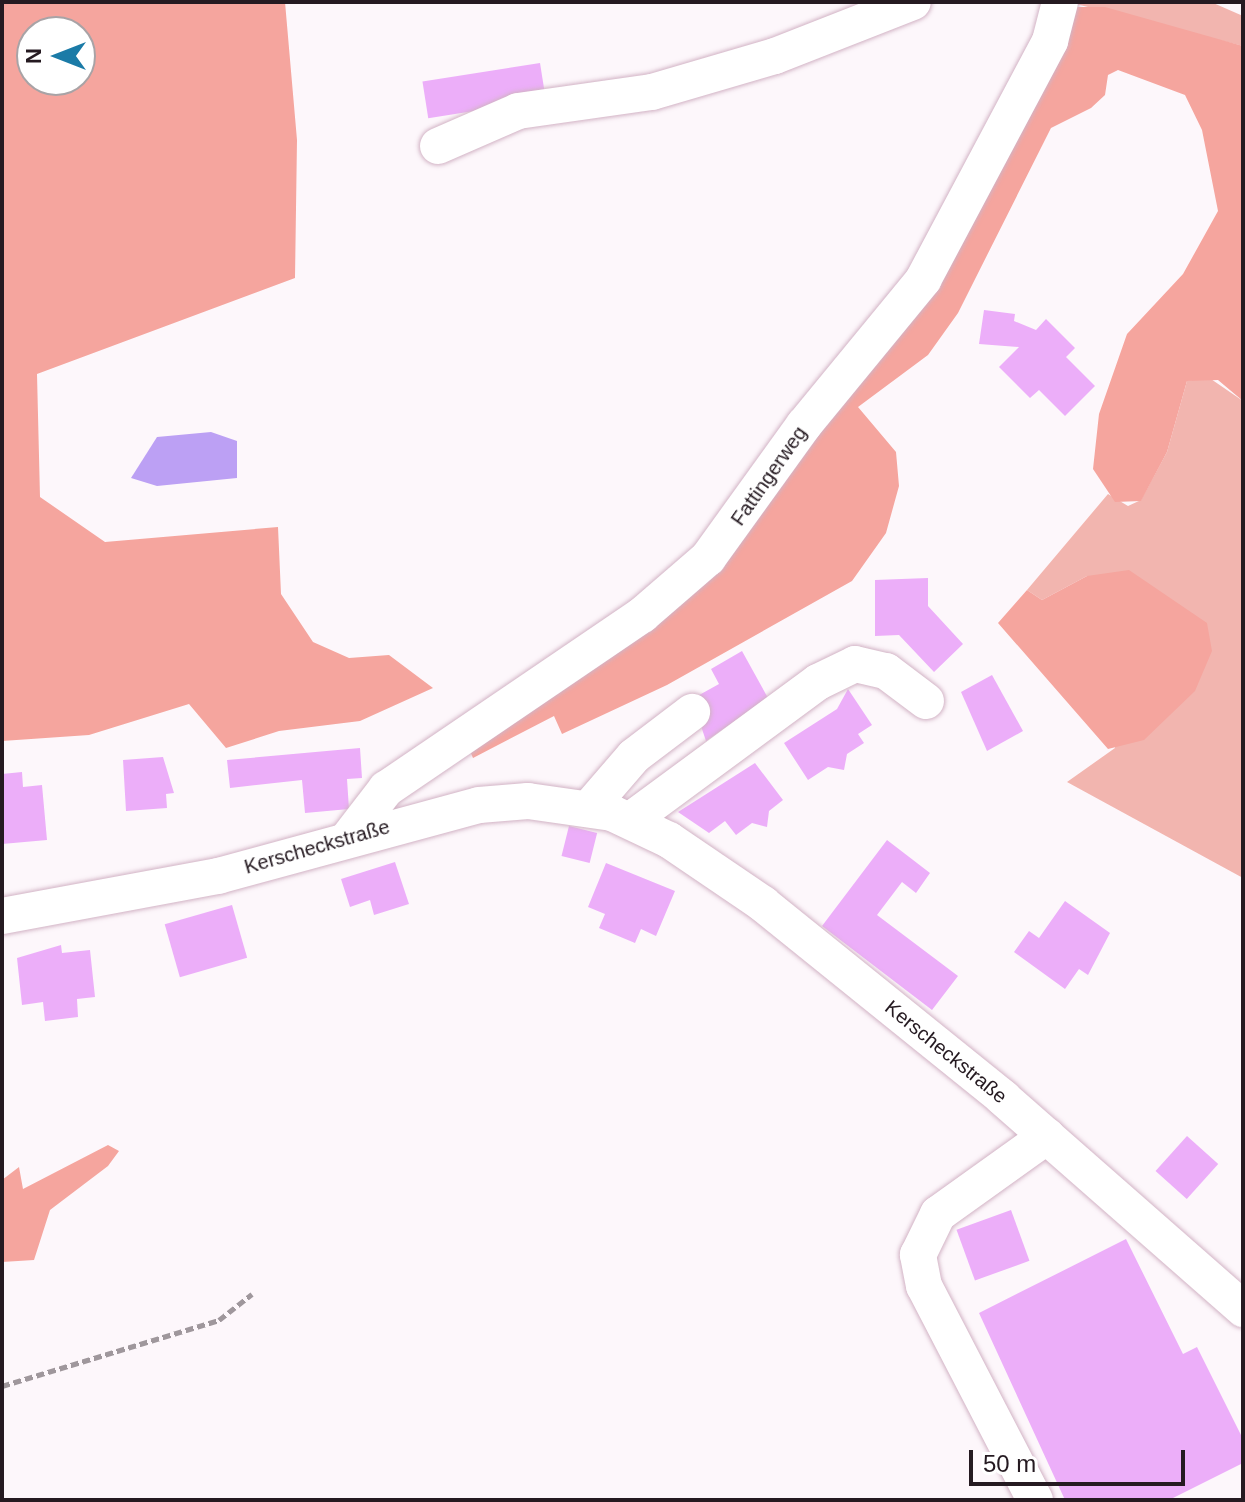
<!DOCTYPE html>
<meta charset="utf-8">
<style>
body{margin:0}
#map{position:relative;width:1245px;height:1502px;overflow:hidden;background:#fdf7fb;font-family:Helvetica,sans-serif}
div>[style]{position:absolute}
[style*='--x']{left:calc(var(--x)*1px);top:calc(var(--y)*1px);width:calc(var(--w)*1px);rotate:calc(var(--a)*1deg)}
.green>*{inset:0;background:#f2b5af}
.forest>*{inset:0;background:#f5a59e}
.water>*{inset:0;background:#bca0f4}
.building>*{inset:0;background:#ecaef9;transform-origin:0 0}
.path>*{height:5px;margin-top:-2.5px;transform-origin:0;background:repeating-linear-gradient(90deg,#9f979c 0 8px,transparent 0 12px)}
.roads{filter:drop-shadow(0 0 2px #d2b3c5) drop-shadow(0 0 2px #d2b3c5)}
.minor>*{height:36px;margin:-18px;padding:0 18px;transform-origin:18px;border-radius:18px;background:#fff}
span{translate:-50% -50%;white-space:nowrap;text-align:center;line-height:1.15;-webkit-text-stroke:8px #fff;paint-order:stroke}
.street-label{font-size:20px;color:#251a21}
.frame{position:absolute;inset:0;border:4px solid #251a21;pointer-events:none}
.north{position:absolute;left:16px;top:16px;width:80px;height:80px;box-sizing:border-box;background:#fff;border:2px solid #a8a3a6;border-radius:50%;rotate:270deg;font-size:22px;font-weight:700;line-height:32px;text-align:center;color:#251a21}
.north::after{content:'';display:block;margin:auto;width:28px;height:36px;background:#1b7ba7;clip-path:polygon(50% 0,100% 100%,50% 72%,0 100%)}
.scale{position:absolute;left:969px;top:1450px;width:216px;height:36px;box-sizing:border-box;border:4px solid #251a21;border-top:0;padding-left:10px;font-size:24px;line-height:28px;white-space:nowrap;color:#251a21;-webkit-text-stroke:6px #fff;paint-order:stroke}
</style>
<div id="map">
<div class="green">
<i style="clip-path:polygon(1068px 2px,1211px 2px,1243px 16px,1243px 46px)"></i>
<i style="clip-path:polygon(1208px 377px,1243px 401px,1243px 878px,1067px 782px,1115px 748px,1087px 576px,1042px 600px,1027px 590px,1108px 494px,1128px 506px,1141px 500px,1167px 452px,1187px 381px)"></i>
</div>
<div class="forest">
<i style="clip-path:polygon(evenodd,2px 2px,285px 2px,297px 140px,295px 278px,37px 374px,40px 497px,105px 542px,278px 527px,281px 594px,313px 642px,349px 658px,389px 655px,433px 688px,360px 721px,279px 731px,226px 748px,189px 704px,89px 735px,2px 741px,2px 2px,32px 32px,80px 32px,80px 80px,32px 80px,32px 32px)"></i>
<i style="clip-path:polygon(1068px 7px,1105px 7px,1243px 46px,1243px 401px,1218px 380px,1187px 381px,1167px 452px,1141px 501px,1115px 502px,1093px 469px,1099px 414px,1127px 334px,1183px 274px,1218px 211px,1202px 130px,1185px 95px,1118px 70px,1108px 75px,1105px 95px,1091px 108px,1051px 128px,958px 313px,928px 355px,858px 407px,896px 452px,899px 486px,886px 533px,852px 581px,667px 685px,562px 734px,554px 716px,473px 758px,466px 742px,647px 622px,930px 285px)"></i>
<i style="clip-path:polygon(1129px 570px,1207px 623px,1212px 651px,1195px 691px,1144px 740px,1108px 749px,998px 623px,1027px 590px,1042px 600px,1087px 576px)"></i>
<i style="clip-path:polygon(108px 1145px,119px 1151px,108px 1166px,50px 1210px,34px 1260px,2px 1262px,2px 1180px,19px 1167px,23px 1189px)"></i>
</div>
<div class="water">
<i style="clip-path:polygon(211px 432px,237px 441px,237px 478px,157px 486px,131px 478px,157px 437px)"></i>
</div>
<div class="building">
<i style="left:540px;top:63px;width:37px;height:119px;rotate:81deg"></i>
<i style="clip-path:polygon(984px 310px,1015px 314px,1014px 321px,1036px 330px,1046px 319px,1075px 348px,1066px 357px,1095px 386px,1065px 416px,1039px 390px,1030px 398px,999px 367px,1019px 347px,979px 344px)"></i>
<i style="clip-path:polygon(928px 578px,928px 606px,963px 644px,934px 672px,899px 635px,875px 636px,875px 580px)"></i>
<i style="clip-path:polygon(742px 651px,768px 698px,706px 741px,692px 699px,719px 684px,711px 669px)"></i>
<i style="clip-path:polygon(992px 675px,1023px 731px,987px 751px,961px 692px)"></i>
<i style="clip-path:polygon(848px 689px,872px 725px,858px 734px,864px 743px,847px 754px,844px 770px,828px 767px,808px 780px,784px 743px,837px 709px)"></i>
<i style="clip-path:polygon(360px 748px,362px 778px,347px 779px,349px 809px,305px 813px,302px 780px,230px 788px,227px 760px)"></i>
<i style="clip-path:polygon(163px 757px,174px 793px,166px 794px,167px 808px,126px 811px,123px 760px)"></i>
<i style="clip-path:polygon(755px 763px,783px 800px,769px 811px,767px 827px,752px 823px,736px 835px,725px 821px,709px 833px,678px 812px)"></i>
<i style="clip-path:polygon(22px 772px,23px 787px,42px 785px,47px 840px,2px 844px,2px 774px)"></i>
<i style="left:569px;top:826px;width:29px;height:31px;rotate:14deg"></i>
<i style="clip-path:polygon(887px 840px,930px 873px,916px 893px,902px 882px,877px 915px,958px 976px,932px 1010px,822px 926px)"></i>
<i style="clip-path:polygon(395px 862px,409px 904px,374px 915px,370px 900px,350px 907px,341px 879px)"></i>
<i style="clip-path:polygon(606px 863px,675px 891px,656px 936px,641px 929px,635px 943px,599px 928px,605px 914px,588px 907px)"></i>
<i style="clip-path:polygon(1065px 901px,1110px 933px,1088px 975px,1079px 969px,1065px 989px,1014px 952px,1029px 931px,1039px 938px)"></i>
<i style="left:232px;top:905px;width:55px;height:70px;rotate:74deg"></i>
<i style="clip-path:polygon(61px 945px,62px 953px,90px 950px,95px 997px,77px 999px,78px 1017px,45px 1021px,43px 1002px,22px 1005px,17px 958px)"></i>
<i style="left:1187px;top:1136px;width:42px;height:47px;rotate:42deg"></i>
<i style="left:1011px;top:1210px;width:54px;height:58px;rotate:70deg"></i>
<i style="clip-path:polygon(1126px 1239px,1183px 1354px,1197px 1347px,1243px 1439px,1243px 1463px,1169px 1500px,1065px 1500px,979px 1313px)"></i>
</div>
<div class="path">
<i style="--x:2;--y:1386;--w:227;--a:-16.9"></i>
<i style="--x:219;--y:1320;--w:42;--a:-38.2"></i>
</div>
<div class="roads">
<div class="minor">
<i style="--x:438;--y:146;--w:87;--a:-23.6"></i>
<i style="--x:518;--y:111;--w:135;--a:-8.1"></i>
<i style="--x:652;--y:92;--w:128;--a:-16.3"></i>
<i style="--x:775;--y:56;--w:148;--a:-21.4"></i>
<i style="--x:590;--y:807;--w:67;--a:-49.2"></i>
<i style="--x:634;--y:756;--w:73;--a:-37.2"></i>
<i style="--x:632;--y:819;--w:231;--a:-36.4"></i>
<i style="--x:818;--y:682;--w:41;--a:-25.9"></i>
<i style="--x:855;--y:664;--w:32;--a:13"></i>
<i style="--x:886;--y:671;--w:50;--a:36.9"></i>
<i style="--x:349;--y:837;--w:61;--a:-52.4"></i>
<i style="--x:386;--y:789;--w:310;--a:-34.2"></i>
<i style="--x:642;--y:615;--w:87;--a:-40.8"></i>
<i style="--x:708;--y:558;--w:164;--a:-54.2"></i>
<i style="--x:804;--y:425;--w:188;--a:-50.6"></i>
<i style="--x:923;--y:280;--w:271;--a:-62"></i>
<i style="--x:1050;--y:41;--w:40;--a:-75.6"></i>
<i style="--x:2;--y:916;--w:220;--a:-10.5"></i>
<i style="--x:218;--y:876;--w:270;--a:-15.2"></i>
<i style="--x:479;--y:805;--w:49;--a:-4.7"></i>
<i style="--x:528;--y:801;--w:85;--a:8.1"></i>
<i style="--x:612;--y:813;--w:63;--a:25.3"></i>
<i style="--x:669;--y:840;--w:114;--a:34.2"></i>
<i style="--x:763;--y:904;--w:309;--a:38.9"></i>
<i style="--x:1003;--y:1098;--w:320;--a:41.3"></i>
<i style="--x:1035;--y:1500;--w:241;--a:-117.4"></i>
<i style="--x:924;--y:1286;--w:32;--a:-101"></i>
<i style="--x:918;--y:1255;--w:46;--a:-64"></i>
<i style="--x:938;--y:1214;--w:134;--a:-35.6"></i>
</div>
</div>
<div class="street-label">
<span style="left:769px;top:476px;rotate:-55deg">Fattingerweg</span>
<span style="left:317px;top:847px;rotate:-16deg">Kerscheckstraße</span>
<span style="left:946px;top:1052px;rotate:39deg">Kerscheckstraße</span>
</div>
<div class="frame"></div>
<div class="north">N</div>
<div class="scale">50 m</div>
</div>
